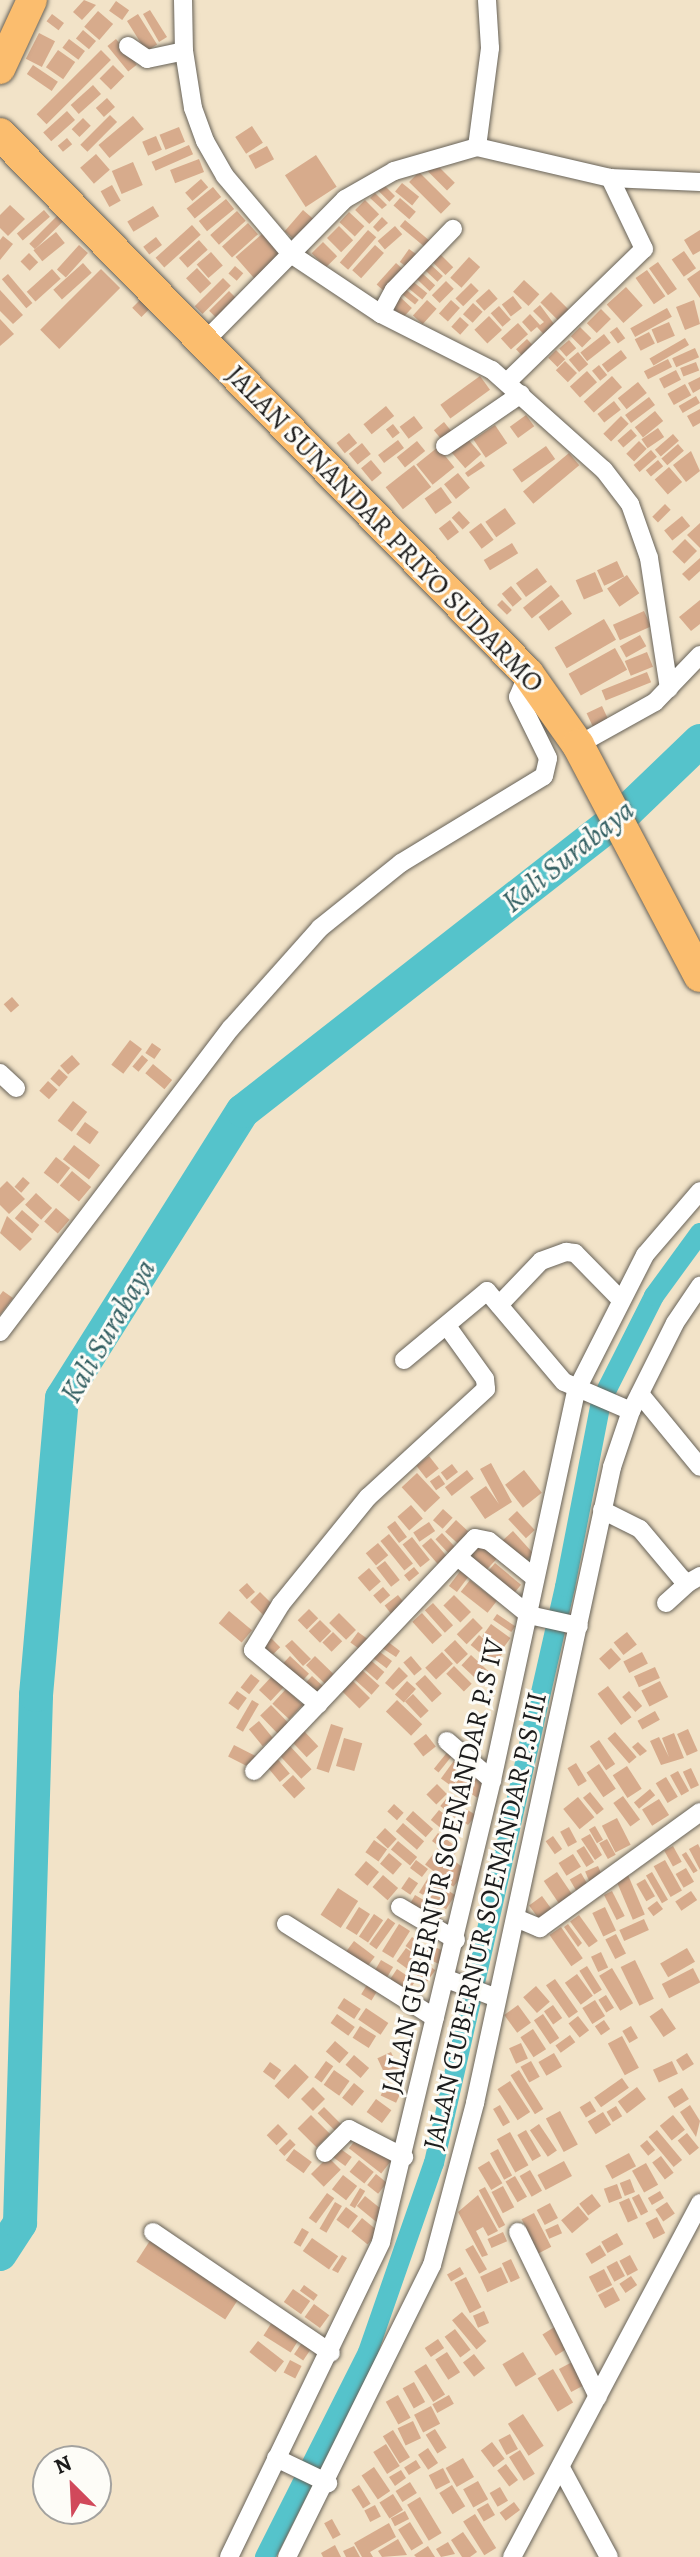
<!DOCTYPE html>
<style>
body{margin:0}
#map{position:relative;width:700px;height:2557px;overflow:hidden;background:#f2e3c8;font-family:Alegreya,serif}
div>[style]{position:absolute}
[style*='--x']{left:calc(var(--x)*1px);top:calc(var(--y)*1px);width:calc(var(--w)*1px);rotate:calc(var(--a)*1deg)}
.canal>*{height:20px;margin:-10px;padding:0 10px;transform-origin:10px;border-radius:10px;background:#55c3cb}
.river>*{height:34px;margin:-17px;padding:0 17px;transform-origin:17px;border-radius:17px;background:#55c3cb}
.building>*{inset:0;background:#d7ab8c;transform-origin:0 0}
.roads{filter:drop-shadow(0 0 2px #676258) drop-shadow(0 0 2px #676258)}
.minor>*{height:18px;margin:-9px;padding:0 9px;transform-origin:9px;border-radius:9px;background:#fff}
.primary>*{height:30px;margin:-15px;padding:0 15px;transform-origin:15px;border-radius:15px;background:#fbbd6e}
.trunk>*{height:32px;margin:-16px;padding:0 16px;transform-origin:16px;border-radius:16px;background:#fbbd6e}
span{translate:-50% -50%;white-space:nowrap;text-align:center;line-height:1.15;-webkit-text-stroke:6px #fdfcf7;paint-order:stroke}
.street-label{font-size:28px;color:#1c1c1c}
.water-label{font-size:30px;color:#335f62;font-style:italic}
.north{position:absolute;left:32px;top:2445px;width:80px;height:80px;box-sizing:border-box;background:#fdfcf7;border:2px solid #a3a29f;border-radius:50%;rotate:336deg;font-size:22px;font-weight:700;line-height:32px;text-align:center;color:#1c1c1c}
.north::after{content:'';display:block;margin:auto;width:28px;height:36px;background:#d1495b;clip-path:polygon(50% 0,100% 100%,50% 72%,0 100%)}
</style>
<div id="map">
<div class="canal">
<i style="--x:265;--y:2557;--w:229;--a:-63.3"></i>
<i style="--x:368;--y:2352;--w:200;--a:-70.8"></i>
<i style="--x:434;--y:2163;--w:591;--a:-77.19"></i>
<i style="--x:565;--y:1587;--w:189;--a:-79"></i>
<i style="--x:601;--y:1401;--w:118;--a:-63.2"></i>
<i style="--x:654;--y:1296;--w:78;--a:-53.9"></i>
</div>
<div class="river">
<i style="--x:0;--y:2254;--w:37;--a:-57"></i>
<i style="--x:20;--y:2223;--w:528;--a:-88.26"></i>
<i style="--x:36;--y:1695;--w:298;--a:-85"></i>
<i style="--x:62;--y:1398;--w:339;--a:-57.8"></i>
<i style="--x:243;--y:1111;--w:487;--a:-38"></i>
<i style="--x:627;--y:811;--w:101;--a:-43.8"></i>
</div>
<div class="building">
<i style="clip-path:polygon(84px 0,96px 5px,82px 20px,73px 12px)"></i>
<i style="left:116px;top:1px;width:16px;height:12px;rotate:35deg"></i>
<i style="clip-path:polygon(150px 10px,167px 37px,159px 42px,143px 14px)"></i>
<i style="left:98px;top:11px;width:20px;height:21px;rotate:41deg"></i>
<i style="left:52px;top:14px;width:15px;height:9px;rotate:37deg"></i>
<i style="left:138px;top:14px;width:36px;height:13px;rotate:58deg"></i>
<i style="left:83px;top:30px;width:17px;height:11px;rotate:40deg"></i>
<i style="left:39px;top:33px;width:18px;height:29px;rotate:27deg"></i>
<i style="left:69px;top:39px;width:20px;height:11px;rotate:37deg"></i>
<i style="left:116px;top:39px;width:33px;height:11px;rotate:51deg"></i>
<i style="left:58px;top:50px;width:21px;height:21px;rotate:35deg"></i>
<i style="left:101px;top:50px;width:14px;height:91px;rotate:45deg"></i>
<i style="left:33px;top:65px;width:30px;height:11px;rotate:34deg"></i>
<i style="left:113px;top:65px;width:16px;height:19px;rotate:45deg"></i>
<i style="left:93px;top:85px;width:12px;height:30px;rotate:48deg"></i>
<i style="left:107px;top:98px;width:12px;height:15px;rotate:48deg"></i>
<i style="left:67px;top:111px;width:12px;height:32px;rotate:48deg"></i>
<i style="left:110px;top:115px;width:10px;height:42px;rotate:45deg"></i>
<i style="left:133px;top:116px;width:17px;height:45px;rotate:50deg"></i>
<i style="left:83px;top:118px;width:11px;height:16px;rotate:45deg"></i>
<i style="left:252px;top:126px;width:20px;height:20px;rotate:57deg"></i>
<i style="left:179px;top:127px;width:16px;height:21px;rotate:68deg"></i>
<i style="left:156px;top:136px;width:15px;height:15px;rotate:67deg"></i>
<i style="left:67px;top:138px;width:8px;height:12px;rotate:50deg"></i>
<i style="left:189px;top:145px;width:10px;height:41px;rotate:66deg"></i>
<i style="left:267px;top:146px;width:15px;height:21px;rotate:62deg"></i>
<i style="left:96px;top:154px;width:21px;height:21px;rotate:49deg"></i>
<i style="left:316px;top:155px;width:38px;height:37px;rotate:57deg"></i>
<i style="left:199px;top:159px;width:14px;height:31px;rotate:69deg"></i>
<i style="left:133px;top:162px;width:25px;height:23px;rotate:67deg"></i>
<i style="left:435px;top:163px;width:28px;height:11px;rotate:45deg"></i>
<i style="left:419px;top:172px;width:45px;height:14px;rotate:45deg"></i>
<i style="left:201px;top:179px;width:11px;height:21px;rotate:49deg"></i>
<i style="left:402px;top:183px;width:22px;height:11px;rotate:39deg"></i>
<i style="left:383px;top:184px;width:17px;height:8px;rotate:45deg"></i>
<i style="left:112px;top:185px;width:18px;height:13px;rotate:61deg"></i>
<i style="left:213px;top:187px;width:13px;height:34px;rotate:51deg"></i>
<i style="clip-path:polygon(375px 193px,387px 205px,382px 209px,370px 198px)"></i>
<i style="left:400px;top:198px;width:21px;height:10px;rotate:41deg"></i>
<i style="left:226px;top:199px;width:13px;height:35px;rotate:51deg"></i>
<i style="left:365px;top:200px;width:20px;height:14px;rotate:45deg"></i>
<i style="clip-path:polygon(10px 205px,25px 219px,8px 236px,0 228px,0 215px)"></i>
<i style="left:153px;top:206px;width:12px;height:30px;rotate:59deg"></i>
<i style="left:44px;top:210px;width:9px;height:36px;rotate:49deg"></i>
<i style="left:303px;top:210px;width:18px;height:28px;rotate:41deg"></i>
<i style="left:237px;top:211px;width:13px;height:36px;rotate:48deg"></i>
<i style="left:349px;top:212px;width:21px;height:14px;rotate:43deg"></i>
<i style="left:59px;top:214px;width:8px;height:42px;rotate:45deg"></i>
<i style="clip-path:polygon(382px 217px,388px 223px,378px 232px,373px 227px)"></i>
<i style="left:405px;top:220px;width:33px;height:8px;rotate:40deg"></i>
<i style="left:248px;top:223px;width:15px;height:35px;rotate:48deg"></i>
<i style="left:192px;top:225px;width:13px;height:49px;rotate:48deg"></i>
<i style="left:339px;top:226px;width:20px;height:17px;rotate:45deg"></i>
<i style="left:395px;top:226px;width:11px;height:23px;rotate:49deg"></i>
<i style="left:368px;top:230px;width:11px;height:43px;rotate:41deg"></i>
<i style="clip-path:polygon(700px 230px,700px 251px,693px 255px,684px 240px)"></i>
<i style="left:56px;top:232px;width:14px;height:29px;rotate:51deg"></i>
<i style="left:262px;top:234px;width:29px;height:35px;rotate:49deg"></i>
<i style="clip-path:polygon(3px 236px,13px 244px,0 260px,0 240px)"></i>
<i style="left:156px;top:237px;width:10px;height:16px;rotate:53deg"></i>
<i style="left:199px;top:240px;width:13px;height:27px;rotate:48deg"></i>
<i style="left:323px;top:242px;width:20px;height:16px;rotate:45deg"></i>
<i style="left:79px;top:245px;width:12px;height:33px;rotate:42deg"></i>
<i style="left:375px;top:245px;width:12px;height:34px;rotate:42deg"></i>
<i style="left:409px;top:249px;width:12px;height:16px;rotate:35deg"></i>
<i style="left:437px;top:251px;width:23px;height:11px;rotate:45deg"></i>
<i style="left:684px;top:251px;width:21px;height:15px;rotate:55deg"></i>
<i style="left:211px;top:252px;width:18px;height:19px;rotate:49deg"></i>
<i style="left:29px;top:253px;width:13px;height:12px;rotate:45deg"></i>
<i style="left:469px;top:257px;width:15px;height:28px;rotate:42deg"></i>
<i style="left:658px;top:262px;width:33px;height:11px;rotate:55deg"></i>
<i style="left:83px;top:263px;width:13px;height:40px;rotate:48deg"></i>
<i style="left:396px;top:263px;width:12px;height:29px;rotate:42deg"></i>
<i style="left:429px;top:263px;width:19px;height:8px;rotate:43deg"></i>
<i style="left:235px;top:266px;width:11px;height:10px;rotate:41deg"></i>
<i style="left:197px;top:268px;width:21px;height:15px;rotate:47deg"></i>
<i style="left:52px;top:269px;width:13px;height:34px;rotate:48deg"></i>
<i style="left:101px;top:269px;width:27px;height:86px;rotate:45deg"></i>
<i style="left:647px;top:270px;width:32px;height:14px;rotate:55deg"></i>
<i style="clip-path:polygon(700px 270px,700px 298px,687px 279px)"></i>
<i style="left:422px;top:273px;width:18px;height:8px;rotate:43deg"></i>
<i style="left:8px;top:274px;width:38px;height:8px;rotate:50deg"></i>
<i style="left:223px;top:278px;width:11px;height:40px;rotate:45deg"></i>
<i style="left:411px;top:280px;width:21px;height:8px;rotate:39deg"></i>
<i style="left:524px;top:280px;width:21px;height:16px;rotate:43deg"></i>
<i style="left:446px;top:281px;width:11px;height:20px;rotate:45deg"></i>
<i style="left:471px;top:283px;width:11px;height:22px;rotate:45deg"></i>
<i style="left:626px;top:287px;width:25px;height:26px;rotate:48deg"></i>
<i style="left:404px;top:288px;width:19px;height:6px;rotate:39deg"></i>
<i style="left:489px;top:289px;width:13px;height:18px;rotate:48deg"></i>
<i style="clip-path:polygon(0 290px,23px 315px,13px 324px,0 311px)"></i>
<i style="left:229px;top:291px;width:13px;height:28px;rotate:45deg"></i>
<i style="left:551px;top:292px;width:27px;height:15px;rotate:45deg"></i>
<i style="left:398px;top:295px;width:19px;height:13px;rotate:43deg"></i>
<i style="left:513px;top:296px;width:15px;height:14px;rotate:53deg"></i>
<i style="left:140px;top:300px;width:13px;height:11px;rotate:45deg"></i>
<i style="left:427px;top:300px;width:13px;height:21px;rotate:42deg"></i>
<i style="left:451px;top:300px;width:12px;height:18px;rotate:42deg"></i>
<i style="clip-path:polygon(694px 300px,700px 324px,685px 330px,676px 307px)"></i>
<i style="left:473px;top:303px;width:13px;height:15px;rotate:42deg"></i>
<i style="clip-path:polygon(540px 305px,560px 332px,550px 341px,537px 327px,531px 332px,522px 322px,530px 314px,540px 325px,544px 322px,533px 311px)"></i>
<i style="left:499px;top:306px;width:18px;height:11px;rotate:49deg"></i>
<i style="left:667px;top:308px;width:10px;height:42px;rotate:61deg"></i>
<i style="left:601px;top:309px;width:14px;height:20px;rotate:45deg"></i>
<i style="left:489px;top:316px;width:19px;height:20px;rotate:47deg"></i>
<i style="left:460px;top:317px;width:12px;height:13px;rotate:42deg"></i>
<i style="clip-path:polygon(0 319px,14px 334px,0 346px)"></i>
<i style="left:669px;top:322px;width:15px;height:19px;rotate:67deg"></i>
<i style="left:518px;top:323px;width:15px;height:23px;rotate:48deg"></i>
<i style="left:580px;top:327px;width:16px;height:13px;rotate:45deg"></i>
<i style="left:617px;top:327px;width:14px;height:9px;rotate:54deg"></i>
<i style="left:649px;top:332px;width:13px;height:16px;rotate:63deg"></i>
<i style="left:604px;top:334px;width:11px;height:30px;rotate:52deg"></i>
<i style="left:685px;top:338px;width:8px;height:41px;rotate:60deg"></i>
<i style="left:527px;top:339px;width:16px;height:15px;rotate:47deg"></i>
<i style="left:569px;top:340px;width:11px;height:13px;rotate:49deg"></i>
<i style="left:695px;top:348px;width:10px;height:25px;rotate:66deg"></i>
<i style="left:556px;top:350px;width:13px;height:11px;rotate:45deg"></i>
<i style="left:621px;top:350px;width:10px;height:24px;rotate:53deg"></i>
<i style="left:578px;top:352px;width:16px;height:12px;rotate:50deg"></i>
<i style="left:668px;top:359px;width:9px;height:27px;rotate:63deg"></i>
<i style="left:565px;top:361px;width:17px;height:13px;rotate:45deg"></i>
<i style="left:696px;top:362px;width:9px;height:17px;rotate:69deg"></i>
<i style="left:599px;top:365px;width:13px;height:9px;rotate:51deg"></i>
<i style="left:676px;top:370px;width:11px;height:19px;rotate:63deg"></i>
<i style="left:587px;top:371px;width:15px;height:23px;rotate:48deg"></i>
<i style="left:480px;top:376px;width:17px;height:49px;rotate:54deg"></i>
<i style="left:612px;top:376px;width:15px;height:38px;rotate:48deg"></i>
<i style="clip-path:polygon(700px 377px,700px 389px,693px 393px,688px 383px)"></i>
<i style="left:638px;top:382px;width:14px;height:26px;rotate:51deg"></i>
<i style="left:685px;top:384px;width:13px;height:20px;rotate:61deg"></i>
<i style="left:696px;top:396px;width:8px;height:20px;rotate:60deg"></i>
<i style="left:649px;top:397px;width:10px;height:30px;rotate:53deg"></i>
<i style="left:614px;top:401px;width:11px;height:21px;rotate:52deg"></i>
<i style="left:386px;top:406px;width:13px;height:29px;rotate:51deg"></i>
<i style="clip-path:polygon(700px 409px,700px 423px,693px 427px,687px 416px)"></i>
<i style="left:655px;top:411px;width:13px;height:26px;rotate:51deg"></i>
<i style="left:526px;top:415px;width:14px;height:20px;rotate:54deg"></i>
<i style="left:414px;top:416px;width:15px;height:18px;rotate:53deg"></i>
<i style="left:621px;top:416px;width:11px;height:25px;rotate:45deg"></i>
<i style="left:444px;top:422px;width:14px;height:13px;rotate:51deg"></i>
<i style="left:393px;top:424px;width:11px;height:9px;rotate:52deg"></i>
<i style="left:495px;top:425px;width:22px;height:26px;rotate:56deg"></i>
<i style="left:658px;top:428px;width:11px;height:20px;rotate:56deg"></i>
<i style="left:631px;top:429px;width:9px;height:18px;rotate:49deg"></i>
<i style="left:349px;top:433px;width:13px;height:16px;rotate:51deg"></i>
<i style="left:673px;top:434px;width:9px;height:24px;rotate:49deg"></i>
<i style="left:466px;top:437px;width:23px;height:21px;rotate:49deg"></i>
<i style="left:398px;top:440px;width:10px;height:25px;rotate:53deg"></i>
<i style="left:417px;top:441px;width:13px;height:26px;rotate:51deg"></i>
<i style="left:639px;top:441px;width:11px;height:18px;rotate:45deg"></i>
<i style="left:362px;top:443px;width:14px;height:17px;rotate:51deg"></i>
<i style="left:678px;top:444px;width:9px;height:22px;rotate:49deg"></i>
<i style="left:546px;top:446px;width:16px;height:41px;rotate:55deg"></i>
<i style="left:438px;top:447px;width:26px;height:28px;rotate:51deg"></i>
<i style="left:651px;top:450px;width:9px;height:23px;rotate:49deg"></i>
<i style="clip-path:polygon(691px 451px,700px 471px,686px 482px,673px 465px)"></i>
<i style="left:569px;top:453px;width:16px;height:60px;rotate:50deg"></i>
<i style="left:371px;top:460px;width:17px;height:13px;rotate:50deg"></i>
<i style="left:658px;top:460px;width:8px;height:16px;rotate:50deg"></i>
<i style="clip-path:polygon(481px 461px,485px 466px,468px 477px,465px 473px)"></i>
<i style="left:414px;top:465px;width:28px;height:36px;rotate:52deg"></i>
<i style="left:669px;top:467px;width:20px;height:19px;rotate:49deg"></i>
<i style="left:458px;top:473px;width:19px;height:18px;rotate:51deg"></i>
<i style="left:441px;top:487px;width:19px;height:20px;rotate:55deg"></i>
<i style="left:665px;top:504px;width:8px;height:18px;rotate:45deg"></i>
<i style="left:505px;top:508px;width:19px;height:24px;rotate:55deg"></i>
<i style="left:459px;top:511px;width:16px;height:10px;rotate:47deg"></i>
<i style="left:682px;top:516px;width:13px;height:23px;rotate:51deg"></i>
<i style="left:450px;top:520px;width:15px;height:14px;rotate:53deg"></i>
<i style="left:481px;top:523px;width:21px;height:15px;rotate:53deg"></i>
<i style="clip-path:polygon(700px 523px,700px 548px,687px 535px)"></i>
<i style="left:685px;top:539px;width:17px;height:18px;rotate:45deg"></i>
<i style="left:512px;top:543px;width:12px;height:33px;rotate:59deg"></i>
<i style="clip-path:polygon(700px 558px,700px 571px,689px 581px,682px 574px)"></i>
<i style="left:617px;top:561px;width:17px;height:22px;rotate:65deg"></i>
<i style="left:537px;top:568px;width:17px;height:26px;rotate:54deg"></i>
<i style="left:595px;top:572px;width:21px;height:21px;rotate:67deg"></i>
<i style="left:627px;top:575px;width:22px;height:24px;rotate:56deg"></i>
<i style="left:551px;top:585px;width:14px;height:36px;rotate:51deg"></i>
<i style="left:511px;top:586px;width:17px;height:12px;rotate:50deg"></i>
<i style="left:502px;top:600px;width:14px;height:7px;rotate:45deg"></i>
<i style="left:562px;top:600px;width:17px;height:29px;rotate:54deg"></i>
<i style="clip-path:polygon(700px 600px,700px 624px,691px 631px,679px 617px)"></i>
<i style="left:644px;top:611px;width:17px;height:34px;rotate:66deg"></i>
<i style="left:604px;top:619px;width:24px;height:57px;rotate:60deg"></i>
<i style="left:640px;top:635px;width:13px;height:23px;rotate:61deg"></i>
<i style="left:615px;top:648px;width:25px;height:53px;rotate:61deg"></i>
<i style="left:647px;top:652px;width:16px;height:24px;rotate:68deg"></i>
<i style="left:647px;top:672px;width:11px;height:49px;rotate:68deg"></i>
<i style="left:602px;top:706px;width:17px;height:17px;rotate:65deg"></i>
<i style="left:12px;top:997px;width:11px;height:11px;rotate:49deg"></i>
<i style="left:130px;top:1040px;width:15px;height:31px;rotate:37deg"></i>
<i style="left:152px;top:1043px;width:11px;height:12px;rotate:34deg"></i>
<i style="left:72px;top:1055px;width:12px;height:16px;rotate:48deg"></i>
<i style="left:142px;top:1055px;width:8px;height:15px;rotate:40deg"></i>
<i style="left:153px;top:1064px;width:25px;height:12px;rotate:40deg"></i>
<i style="left:59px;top:1069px;width:12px;height:13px;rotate:42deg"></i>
<i style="left:48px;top:1081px;width:13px;height:13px;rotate:42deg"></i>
<i style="left:73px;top:1101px;width:18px;height:25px;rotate:38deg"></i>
<i style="left:85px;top:1122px;width:17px;height:15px;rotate:36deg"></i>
<i style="left:74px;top:1145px;width:33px;height:18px;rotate:38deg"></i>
<i style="left:56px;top:1157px;width:18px;height:20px;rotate:38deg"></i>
<i style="left:72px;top:1171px;width:25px;height:19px;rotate:40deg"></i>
<i style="left:23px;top:1177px;width:9px;height:13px;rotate:41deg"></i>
<i style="clip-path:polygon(7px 1181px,25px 1199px,9px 1214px,0 1205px,0 1188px)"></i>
<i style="left:36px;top:1193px;width:22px;height:16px;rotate:43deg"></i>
<i style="left:56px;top:1208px;width:18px;height:18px;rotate:41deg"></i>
<i style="left:22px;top:1210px;width:23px;height:11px;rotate:41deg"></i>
<i style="clip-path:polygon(7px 1216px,32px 1239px,20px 1251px,0 1233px)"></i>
<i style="clip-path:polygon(3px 1291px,13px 1298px,0 1315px,0 1295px)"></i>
<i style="left:429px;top:1456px;width:16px;height:16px;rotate:52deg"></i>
<i style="clip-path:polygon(491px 1463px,512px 1502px,485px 1519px,470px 1497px,486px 1486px,499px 1504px,480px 1469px)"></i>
<i style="left:452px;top:1464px;width:10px;height:14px;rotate:53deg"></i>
<i style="left:467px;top:1470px;width:11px;height:28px;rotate:52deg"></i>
<i style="left:524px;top:1470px;width:29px;height:24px;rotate:52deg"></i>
<i style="left:417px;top:1473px;width:34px;height:21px;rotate:47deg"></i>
<i style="left:439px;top:1475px;width:11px;height:11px;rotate:56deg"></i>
<i style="left:411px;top:1505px;width:18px;height:18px;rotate:49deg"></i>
<i style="left:443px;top:1509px;width:13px;height:15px;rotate:42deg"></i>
<i style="left:517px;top:1511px;width:26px;height:12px;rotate:47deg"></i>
<i style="left:456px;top:1520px;width:21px;height:16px;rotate:43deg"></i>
<i style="left:395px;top:1521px;width:20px;height:10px;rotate:53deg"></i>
<i style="left:429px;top:1522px;width:11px;height:19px;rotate:56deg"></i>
<i style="left:513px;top:1531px;width:31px;height:16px;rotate:48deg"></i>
<i style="left:442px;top:1533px;width:26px;height:9px;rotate:47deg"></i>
<i style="left:389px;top:1534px;width:38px;height:11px;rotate:51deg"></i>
<i style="left:412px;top:1537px;width:29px;height:12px;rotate:52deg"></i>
<i style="left:431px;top:1538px;width:30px;height:12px;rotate:49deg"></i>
<i style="left:481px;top:1542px;width:23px;height:23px;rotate:43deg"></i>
<i style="left:378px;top:1543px;width:16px;height:16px;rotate:50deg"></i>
<i style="left:385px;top:1561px;width:24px;height:11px;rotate:52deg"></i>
<i style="left:495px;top:1563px;width:34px;height:18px;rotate:40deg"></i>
<i style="left:414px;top:1567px;width:8px;height:13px;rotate:50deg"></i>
<i style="left:369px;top:1568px;width:18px;height:15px;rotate:49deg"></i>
<i style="left:461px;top:1570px;width:10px;height:20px;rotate:37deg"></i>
<i style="left:470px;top:1580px;width:34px;height:15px;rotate:38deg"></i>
<i style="left:247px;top:1583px;width:12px;height:11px;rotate:48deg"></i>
<i style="left:383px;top:1587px;width:11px;height:13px;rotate:49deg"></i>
<i style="left:260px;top:1592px;width:21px;height:14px;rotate:45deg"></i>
<i style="left:398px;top:1595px;width:18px;height:17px;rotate:52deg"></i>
<i style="left:454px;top:1595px;width:24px;height:15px;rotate:45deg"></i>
<i style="left:433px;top:1603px;width:30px;height:11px;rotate:48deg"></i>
<i style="left:309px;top:1609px;width:13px;height:16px;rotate:45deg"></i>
<i style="left:229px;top:1611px;width:30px;height:16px;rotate:40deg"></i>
<i style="left:339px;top:1613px;width:24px;height:14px;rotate:45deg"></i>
<i style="left:422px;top:1613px;width:30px;height:13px;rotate:48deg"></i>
<i style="left:497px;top:1614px;width:22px;height:7px;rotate:34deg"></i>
<i style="left:473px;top:1618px;width:14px;height:23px;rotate:45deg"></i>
<i style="left:320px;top:1620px;width:16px;height:16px;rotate:45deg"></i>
<i style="left:491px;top:1624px;width:24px;height:15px;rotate:36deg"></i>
<i style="left:333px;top:1632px;width:13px;height:15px;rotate:45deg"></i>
<i style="left:358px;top:1632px;width:14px;height:13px;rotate:36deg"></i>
<i style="left:627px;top:1632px;width:16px;height:17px;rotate:52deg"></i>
<i style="left:479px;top:1635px;width:30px;height:13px;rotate:40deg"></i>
<i style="left:271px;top:1638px;width:13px;height:16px;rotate:45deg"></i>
<i style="clip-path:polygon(292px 1640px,311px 1659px,303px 1666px,285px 1646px)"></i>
<i style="left:455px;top:1640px;width:19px;height:15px;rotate:47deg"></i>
<i style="clip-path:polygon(387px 1641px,400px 1651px,396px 1657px,382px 1648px)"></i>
<i style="left:611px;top:1648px;width:15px;height:16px;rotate:48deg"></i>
<i style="left:376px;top:1649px;width:20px;height:9px;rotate:37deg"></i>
<i style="left:442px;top:1652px;width:16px;height:23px;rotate:47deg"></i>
<i style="left:642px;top:1652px;width:13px;height:21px;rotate:63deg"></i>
<i style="left:471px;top:1655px;width:26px;height:14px;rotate:43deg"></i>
<i style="left:290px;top:1656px;width:26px;height:11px;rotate:43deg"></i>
<i style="left:315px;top:1656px;width:29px;height:13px;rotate:44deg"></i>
<i style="left:411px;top:1656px;width:17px;height:10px;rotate:50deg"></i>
<i style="left:367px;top:1657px;width:23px;height:11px;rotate:41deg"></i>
<i style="left:454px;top:1666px;width:25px;height:11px;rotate:45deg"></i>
<i style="clip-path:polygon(399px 1667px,408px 1676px,393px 1690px,385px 1683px)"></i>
<i style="left:655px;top:1667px;width:12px;height:23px;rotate:66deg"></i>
<i style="left:361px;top:1669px;width:25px;height:12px;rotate:42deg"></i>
<i style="left:251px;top:1674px;width:11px;height:17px;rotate:38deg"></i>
<i style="left:274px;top:1674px;width:16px;height:22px;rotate:43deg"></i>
<i style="left:425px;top:1675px;width:25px;height:13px;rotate:48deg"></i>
<i style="left:312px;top:1676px;width:21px;height:11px;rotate:43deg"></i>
<i style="left:353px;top:1681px;width:24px;height:15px;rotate:45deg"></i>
<i style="left:407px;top:1681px;width:12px;height:18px;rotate:42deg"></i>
<i style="left:660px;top:1681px;width:18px;height:21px;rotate:63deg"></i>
<i style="left:608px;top:1686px;width:39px;height:13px;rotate:53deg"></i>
<i style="left:286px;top:1689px;width:23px;height:20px;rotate:43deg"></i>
<i style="left:237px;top:1691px;width:12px;height:15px;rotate:35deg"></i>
<i style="left:629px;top:1691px;width:20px;height:9px;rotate:49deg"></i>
<i style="left:413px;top:1694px;width:23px;height:11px;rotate:47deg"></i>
<i style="left:252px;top:1700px;width:8px;height:32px;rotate:30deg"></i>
<i style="left:397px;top:1700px;width:35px;height:16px;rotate:44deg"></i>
<i style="left:271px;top:1705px;width:30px;height:15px;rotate:46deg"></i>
<i style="left:655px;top:1711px;width:10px;height:20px;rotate:61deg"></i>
<i style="left:259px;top:1721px;width:22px;height:13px;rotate:51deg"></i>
<i style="left:331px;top:1724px;width:13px;height:47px;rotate:18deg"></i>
<i style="left:688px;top:1729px;width:24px;height:12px;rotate:66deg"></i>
<i style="left:304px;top:1731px;width:21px;height:16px;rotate:47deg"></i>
<i style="left:615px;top:1732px;width:33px;height:10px;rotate:49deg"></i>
<i style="clip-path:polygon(674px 1733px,684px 1758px,661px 1765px,650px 1741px,659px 1737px,669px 1757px,662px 1738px)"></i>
<i style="left:426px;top:1734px;width:16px;height:16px;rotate:52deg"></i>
<i style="left:344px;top:1738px;width:19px;height:29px;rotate:16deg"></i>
<i style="left:599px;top:1740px;width:29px;height:11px;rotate:56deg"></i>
<i style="clip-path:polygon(638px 1742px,647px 1751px,640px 1756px,632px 1747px)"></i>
<i style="left:234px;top:1745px;width:27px;height:13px;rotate:27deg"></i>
<i style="left:289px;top:1745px;width:33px;height:14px;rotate:47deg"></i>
<i style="left:449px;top:1750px;width:6px;height:24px;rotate:39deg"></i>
<i style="left:458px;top:1755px;width:14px;height:29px;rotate:36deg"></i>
<i style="left:275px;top:1756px;width:23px;height:13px;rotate:50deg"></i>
<i style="left:576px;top:1763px;width:21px;height:10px;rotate:59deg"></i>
<i style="left:599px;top:1764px;width:30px;height:15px;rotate:56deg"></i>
<i style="left:627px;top:1766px;width:27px;height:17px;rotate:57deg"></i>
<i style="left:468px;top:1767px;width:10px;height:20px;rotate:37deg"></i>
<i style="left:691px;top:1768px;width:19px;height:9px;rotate:65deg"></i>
<i style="left:678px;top:1771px;width:23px;height:9px;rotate:61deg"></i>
<i style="left:293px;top:1775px;width:18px;height:15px;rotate:47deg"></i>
<i style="left:477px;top:1777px;width:12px;height:17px;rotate:35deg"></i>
<i style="left:666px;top:1777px;width:23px;height:12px;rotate:59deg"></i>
<i style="left:437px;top:1784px;width:14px;height:15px;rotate:45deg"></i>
<i style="left:650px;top:1789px;width:8px;height:21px;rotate:50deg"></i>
<i style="left:590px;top:1792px;width:22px;height:9px;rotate:51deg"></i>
<i style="left:623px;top:1796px;width:29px;height:12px;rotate:54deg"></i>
<i style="left:578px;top:1797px;width:26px;height:19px;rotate:51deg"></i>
<i style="left:446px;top:1799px;width:19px;height:9px;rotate:39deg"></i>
<i style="left:659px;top:1799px;width:19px;height:20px;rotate:58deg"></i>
<i style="left:394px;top:1804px;width:13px;height:10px;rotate:42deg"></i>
<i style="clip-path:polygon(466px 1809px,476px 1815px,468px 1825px,459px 1819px)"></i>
<i style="left:439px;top:1810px;width:26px;height:13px;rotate:39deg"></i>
<i style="left:413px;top:1811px;width:27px;height:11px;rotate:42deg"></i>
<i style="left:617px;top:1818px;width:30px;height:17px;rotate:63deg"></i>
<i style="left:403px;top:1823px;width:28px;height:11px;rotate:41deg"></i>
<i style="left:595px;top:1826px;width:16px;height:7px;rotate:60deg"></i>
<i style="left:569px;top:1827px;width:17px;height:10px;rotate:62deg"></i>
<i style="left:385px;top:1828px;width:16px;height:13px;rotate:43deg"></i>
<i style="left:438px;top:1833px;width:26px;height:10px;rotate:37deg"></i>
<i style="clip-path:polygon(590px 1834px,602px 1855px,595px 1860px,581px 1839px)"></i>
<i style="left:553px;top:1836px;width:16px;height:9px;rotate:55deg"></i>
<i style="left:607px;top:1839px;width:18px;height:9px;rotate:61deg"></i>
<i style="left:374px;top:1840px;width:16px;height:15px;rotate:35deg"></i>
<i style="left:398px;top:1841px;width:25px;height:11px;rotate:40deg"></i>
<i style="clip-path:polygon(698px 1844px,700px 1848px,700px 1870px,689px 1849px)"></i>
<i style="left:584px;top:1846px;width:19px;height:9px;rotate:58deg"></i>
<i style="left:673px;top:1846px;width:18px;height:10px;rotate:61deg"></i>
<i style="left:438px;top:1848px;width:36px;height:21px;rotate:38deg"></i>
<i style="left:686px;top:1852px;width:22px;height:5px;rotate:58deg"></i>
<i style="left:389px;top:1853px;width:17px;height:14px;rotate:40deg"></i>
<i style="left:573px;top:1854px;width:15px;height:17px;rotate:58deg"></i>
<i style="left:416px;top:1860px;width:15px;height:10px;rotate:37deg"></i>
<i style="left:665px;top:1860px;width:35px;height:13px;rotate:61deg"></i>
<i style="left:366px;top:1861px;width:17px;height:18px;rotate:40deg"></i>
<i style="left:598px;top:1866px;width:15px;height:14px;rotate:67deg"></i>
<i style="left:686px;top:1868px;width:16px;height:12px;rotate:60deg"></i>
<i style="left:557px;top:1872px;width:29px;height:16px;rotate:56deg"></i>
<i style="left:652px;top:1872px;width:32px;height:7px;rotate:60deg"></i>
<i style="left:581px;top:1873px;width:14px;height:13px;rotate:60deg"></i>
<i style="left:383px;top:1875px;width:20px;height:16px;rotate:41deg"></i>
<i style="left:628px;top:1875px;width:43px;height:13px;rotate:67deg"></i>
<i style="left:409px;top:1877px;width:11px;height:14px;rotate:34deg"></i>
<i style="left:428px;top:1878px;width:32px;height:17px;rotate:32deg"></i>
<i style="left:645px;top:1879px;width:20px;height:10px;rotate:60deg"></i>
<i style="left:338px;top:1888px;width:24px;height:32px;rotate:33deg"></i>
<i style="left:612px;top:1891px;width:28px;height:9px;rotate:63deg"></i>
<i style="left:691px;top:1891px;width:11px;height:19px;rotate:56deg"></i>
<i style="left:415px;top:1895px;width:34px;height:12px;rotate:30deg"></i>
<i style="left:542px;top:1896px;width:19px;height:16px;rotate:54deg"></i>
<i style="left:657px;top:1901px;width:10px;height:12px;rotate:53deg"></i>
<i style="left:359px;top:1907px;width:13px;height:25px;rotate:32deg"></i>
<i style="left:605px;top:1907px;width:26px;height:14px;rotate:65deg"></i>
<i style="left:374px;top:1914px;width:11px;height:27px;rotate:34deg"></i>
<i style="left:579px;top:1915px;width:32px;height:11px;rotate:54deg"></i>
<i style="left:388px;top:1918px;width:9px;height:32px;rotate:36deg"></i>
<i style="left:644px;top:1919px;width:12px;height:27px;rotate:66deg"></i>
<i style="left:399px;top:1924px;width:13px;height:32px;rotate:32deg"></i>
<i style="clip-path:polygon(568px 1924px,582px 1943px,578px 1947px,564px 1927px)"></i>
<i style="left:561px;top:1927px;width:38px;height:14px;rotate:55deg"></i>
<i style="left:616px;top:1934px;width:22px;height:12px;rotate:63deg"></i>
<i style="left:412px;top:1937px;width:22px;height:11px;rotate:36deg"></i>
<i style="left:354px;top:1941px;width:26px;height:13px;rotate:37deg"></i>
<i style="clip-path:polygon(435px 1947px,448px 1953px,441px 1965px,428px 1959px)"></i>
<i style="left:406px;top:1948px;width:14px;height:16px;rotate:36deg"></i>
<i style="left:687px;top:1948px;width:16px;height:31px;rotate:60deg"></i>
<i style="left:601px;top:1952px;width:17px;height:11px;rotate:65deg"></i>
<i style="left:420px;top:1959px;width:19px;height:15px;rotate:36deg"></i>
<i style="left:381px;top:1960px;width:14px;height:14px;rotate:30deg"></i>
<i style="left:635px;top:1960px;width:43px;height:16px;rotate:64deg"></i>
<i style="left:587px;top:1966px;width:28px;height:9px;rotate:58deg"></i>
<i style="left:612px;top:1968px;width:41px;height:15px;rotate:59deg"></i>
<i style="left:693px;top:1968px;width:16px;height:35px;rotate:63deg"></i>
<i style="left:397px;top:1969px;width:22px;height:13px;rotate:34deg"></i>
<i style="left:577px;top:1974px;width:27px;height:15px;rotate:54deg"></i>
<i style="left:371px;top:1978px;width:12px;height:19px;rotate:31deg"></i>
<i style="left:555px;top:1979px;width:40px;height:11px;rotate:55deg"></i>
<i style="left:536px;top:1986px;width:21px;height:17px;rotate:49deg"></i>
<i style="left:606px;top:1995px;width:15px;height:9px;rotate:58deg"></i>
<i style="left:344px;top:1998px;width:20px;height:12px;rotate:33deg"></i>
<i style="left:595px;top:2000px;width:19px;height:15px;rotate:58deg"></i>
<i style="left:518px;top:2005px;width:22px;height:17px;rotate:54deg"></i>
<i style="left:553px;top:2005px;width:16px;height:11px;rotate:55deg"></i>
<i style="left:366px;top:2008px;width:27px;height:14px;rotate:34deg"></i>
<i style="left:662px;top:2008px;width:25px;height:15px;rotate:56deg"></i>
<i style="left:337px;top:2014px;width:22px;height:11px;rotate:36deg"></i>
<i style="left:543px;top:2014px;width:29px;height:11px;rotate:56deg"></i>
<i style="left:578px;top:2016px;width:18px;height:12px;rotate:52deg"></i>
<i style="left:604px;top:2020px;width:11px;height:11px;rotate:56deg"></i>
<i style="left:360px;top:2026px;width:19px;height:14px;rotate:32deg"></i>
<i style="left:631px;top:2026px;width:14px;height:10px;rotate:60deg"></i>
<i style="left:533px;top:2029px;width:24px;height:15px;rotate:57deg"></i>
<i style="left:570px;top:2035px;width:9px;height:18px;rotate:54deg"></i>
<i style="left:622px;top:2036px;width:36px;height:16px;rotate:62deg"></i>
<i style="left:335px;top:2041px;width:18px;height:14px;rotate:41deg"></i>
<i style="left:521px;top:2043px;width:17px;height:13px;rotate:66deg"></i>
<i style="left:391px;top:2052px;width:19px;height:15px;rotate:65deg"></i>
<i style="left:554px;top:2053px;width:16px;height:18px;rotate:60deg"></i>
<i style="left:687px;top:2053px;width:13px;height:13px;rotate:58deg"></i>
<i style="left:354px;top:2055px;width:20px;height:13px;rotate:41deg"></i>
<i style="left:326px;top:2061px;width:9px;height:20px;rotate:36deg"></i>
<i style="left:531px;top:2061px;width:18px;height:12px;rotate:61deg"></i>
<i style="left:672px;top:2061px;width:14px;height:21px;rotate:65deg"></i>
<i style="left:270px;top:2062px;width:14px;height:12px;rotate:36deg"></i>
<i style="left:295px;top:2064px;width:19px;height:30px;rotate:43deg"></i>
<i style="left:334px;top:2070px;width:19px;height:18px;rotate:35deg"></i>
<i style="left:519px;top:2070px;width:46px;height:10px;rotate:58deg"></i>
<i style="left:622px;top:2078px;width:12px;height:34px;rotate:55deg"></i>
<i style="left:510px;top:2081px;width:37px;height:15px;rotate:57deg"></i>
<i style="left:387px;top:2082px;width:17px;height:15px;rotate:25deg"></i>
<i style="left:354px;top:2083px;width:13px;height:19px;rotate:39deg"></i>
<i style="left:313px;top:2087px;width:17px;height:17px;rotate:45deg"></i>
<i style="left:637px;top:2087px;width:15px;height:24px;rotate:53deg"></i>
<i style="left:682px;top:2088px;width:13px;height:17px;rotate:58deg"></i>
<i style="left:376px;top:2099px;width:19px;height:16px;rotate:36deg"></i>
<i style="left:590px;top:2101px;width:12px;height:12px;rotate:59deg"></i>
<i style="left:500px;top:2105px;width:20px;height:8px;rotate:60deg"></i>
<i style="clip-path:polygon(690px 2105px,700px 2121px,696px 2137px,680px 2112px)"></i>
<i style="left:616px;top:2106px;width:12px;height:11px;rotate:59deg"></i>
<i style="left:324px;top:2107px;width:25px;height:9px;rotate:45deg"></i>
<i style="left:560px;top:2111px;width:38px;height:16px;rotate:62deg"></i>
<i style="left:603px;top:2112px;width:15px;height:18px;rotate:58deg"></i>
<i style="left:311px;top:2115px;width:27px;height:19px;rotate:45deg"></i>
<i style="left:673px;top:2115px;width:19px;height:17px;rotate:51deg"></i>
<i style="left:278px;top:2124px;width:14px;height:16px;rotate:45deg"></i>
<i style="left:539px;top:2124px;width:32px;height:11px;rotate:56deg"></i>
<i style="left:526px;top:2130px;width:30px;height:10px;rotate:60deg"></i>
<i style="left:657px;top:2130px;width:39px;height:11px;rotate:50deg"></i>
<i style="left:510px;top:2132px;width:38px;height:15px;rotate:61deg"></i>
<i style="left:687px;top:2133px;width:19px;height:12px;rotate:51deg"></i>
<i style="left:360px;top:2134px;width:41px;height:18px;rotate:38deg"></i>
<i style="left:290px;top:2139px;width:8px;height:16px;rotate:45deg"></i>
<i style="left:647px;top:2140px;width:13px;height:9px;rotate:51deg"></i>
<i style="left:338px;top:2147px;width:17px;height:11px;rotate:36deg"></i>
<i style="left:294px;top:2149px;width:22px;height:14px;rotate:36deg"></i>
<i style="left:498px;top:2149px;width:30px;height:9px;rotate:62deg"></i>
<i style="left:629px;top:2153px;width:15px;height:27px;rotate:62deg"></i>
<i style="left:661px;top:2156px;width:21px;height:11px;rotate:53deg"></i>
<i style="left:328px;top:2157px;width:18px;height:24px;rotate:45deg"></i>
<i style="left:359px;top:2160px;width:19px;height:15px;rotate:39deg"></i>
<i style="left:489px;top:2161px;width:26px;height:13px;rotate:59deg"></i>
<i style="left:564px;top:2161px;width:17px;height:30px;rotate:62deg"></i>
<i style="left:646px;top:2163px;width:25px;height:16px;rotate:61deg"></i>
<i style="left:530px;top:2170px;width:24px;height:12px;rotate:60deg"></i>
<i style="left:376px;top:2174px;width:14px;height:14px;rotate:39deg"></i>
<i style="left:343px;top:2175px;width:18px;height:18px;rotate:38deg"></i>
<i style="left:515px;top:2176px;width:24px;height:11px;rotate:60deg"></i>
<i style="left:630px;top:2179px;width:14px;height:11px;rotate:69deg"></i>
<i style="left:617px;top:2184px;width:15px;height:14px;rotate:70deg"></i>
<i style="left:503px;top:2186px;width:24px;height:13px;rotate:62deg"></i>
<i style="left:485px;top:2187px;width:43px;height:7px;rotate:62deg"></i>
<i style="left:360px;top:2188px;width:6px;height:20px;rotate:31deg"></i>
<i style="left:660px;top:2191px;width:8px;height:14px;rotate:60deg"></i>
<i style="left:327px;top:2193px;width:9px;height:31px;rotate:36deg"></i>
<i style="left:592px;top:2194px;width:15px;height:16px;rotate:53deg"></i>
<i style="left:639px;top:2194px;width:20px;height:8px;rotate:63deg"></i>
<i style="clip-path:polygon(478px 2195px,498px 2231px,488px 2236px,483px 2227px,476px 2231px,488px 2255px,482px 2257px,458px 2212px)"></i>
<i style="left:365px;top:2196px;width:26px;height:13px;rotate:39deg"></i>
<i style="left:629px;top:2198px;width:22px;height:11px;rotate:66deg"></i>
<i style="left:335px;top:2202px;width:8px;height:31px;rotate:30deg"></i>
<i style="left:667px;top:2202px;width:14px;height:14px;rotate:56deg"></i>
<i style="left:550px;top:2203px;width:17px;height:15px;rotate:62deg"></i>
<i style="left:578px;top:2206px;width:17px;height:22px;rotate:50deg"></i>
<i style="left:346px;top:2207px;width:15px;height:16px;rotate:37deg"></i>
<i style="left:534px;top:2213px;width:38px;height:14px;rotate:63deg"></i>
<i style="left:657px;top:2217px;width:18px;height:13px;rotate:63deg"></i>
<i style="left:362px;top:2218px;width:21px;height:17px;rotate:39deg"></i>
<i style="left:558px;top:2224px;width:10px;height:14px;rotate:66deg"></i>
<i style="left:302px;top:2228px;width:8px;height:17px;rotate:30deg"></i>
<i style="left:503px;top:2232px;width:10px;height:17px;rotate:66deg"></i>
<i style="left:617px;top:2233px;width:13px;height:18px;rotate:61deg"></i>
<i style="left:312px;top:2238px;width:32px;height:16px;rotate:35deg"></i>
<i style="left:151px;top:2239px;width:106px;height:27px;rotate:33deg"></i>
<i style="left:473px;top:2245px;width:28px;height:9px;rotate:60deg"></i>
<i style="left:600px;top:2245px;width:12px;height:17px;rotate:59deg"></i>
<i style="clip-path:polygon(342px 2255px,347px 2258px,338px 2273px,332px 2270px)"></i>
<i style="left:630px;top:2255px;width:17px;height:12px;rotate:62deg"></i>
<i style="left:511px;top:2259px;width:21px;height:10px;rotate:65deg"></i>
<i style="left:617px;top:2261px;width:17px;height:12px;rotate:62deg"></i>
<i style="left:460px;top:2267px;width:8px;height:15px;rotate:60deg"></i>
<i style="left:501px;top:2267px;width:17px;height:23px;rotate:65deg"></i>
<i style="left:604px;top:2269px;width:18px;height:17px;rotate:63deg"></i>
<i style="left:631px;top:2276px;width:11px;height:14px;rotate:56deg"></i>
<i style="left:466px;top:2277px;width:34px;height:13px;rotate:63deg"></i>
<i style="left:304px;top:2285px;width:17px;height:7px;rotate:36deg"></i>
<i style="left:613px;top:2287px;width:15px;height:17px;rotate:62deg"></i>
<i style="left:293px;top:2289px;width:21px;height:16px;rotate:35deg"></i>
<i style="left:314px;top:2304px;width:19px;height:16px;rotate:36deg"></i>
<i style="left:484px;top:2311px;width:13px;height:12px;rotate:67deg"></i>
<i style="left:462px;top:2312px;width:38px;height:13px;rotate:50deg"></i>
<i style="left:272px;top:2322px;width:32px;height:16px;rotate:32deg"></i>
<i style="left:556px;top:2326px;width:25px;height:16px;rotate:58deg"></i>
<i style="left:455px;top:2329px;width:26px;height:13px;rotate:53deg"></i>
<i style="left:438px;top:2339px;width:11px;height:16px;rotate:56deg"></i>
<i style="left:258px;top:2341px;width:33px;height:14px;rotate:38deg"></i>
<i style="left:303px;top:2341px;width:11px;height:16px;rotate:34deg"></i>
<i style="left:447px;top:2352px;width:24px;height:14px;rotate:57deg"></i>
<i style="left:523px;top:2352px;width:26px;height:24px;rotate:59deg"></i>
<i style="left:474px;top:2354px;width:18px;height:14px;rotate:52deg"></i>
<i style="left:290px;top:2360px;width:13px;height:14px;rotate:27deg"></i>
<i style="left:574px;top:2361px;width:26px;height:17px;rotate:62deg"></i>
<i style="left:426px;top:2364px;width:36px;height:14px;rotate:58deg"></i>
<i style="left:553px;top:2369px;width:39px;height:18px;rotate:59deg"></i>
<i style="left:414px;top:2382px;width:23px;height:13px;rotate:61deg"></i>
<i style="left:398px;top:2395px;width:26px;height:14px;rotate:61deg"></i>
<i style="left:449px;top:2395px;width:10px;height:19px;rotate:61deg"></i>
<i style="left:431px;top:2406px;width:20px;height:19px;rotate:63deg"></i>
<i style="left:523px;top:2414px;width:38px;height:18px;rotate:57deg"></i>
<i style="left:413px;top:2421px;width:19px;height:17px;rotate:65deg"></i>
<i style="left:435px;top:2429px;width:22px;height:11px;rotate:58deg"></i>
<i style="left:393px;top:2430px;width:32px;height:12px;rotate:58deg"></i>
<i style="left:510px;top:2434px;width:17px;height:13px;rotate:62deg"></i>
<i style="left:492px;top:2442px;width:21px;height:14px;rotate:53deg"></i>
<i style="left:386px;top:2444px;width:26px;height:15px;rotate:58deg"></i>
<i style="left:428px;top:2448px;width:18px;height:12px;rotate:56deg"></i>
<i style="left:520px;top:2450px;width:28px;height:13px;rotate:58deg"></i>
<i style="left:463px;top:2458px;width:22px;height:20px;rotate:60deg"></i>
<i style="left:416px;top:2460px;width:9px;height:14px;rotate:58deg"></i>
<i style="left:506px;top:2464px;width:20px;height:11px;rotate:53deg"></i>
<i style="left:374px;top:2467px;width:29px;height:15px;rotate:56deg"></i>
<i style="left:443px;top:2468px;width:16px;height:16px;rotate:63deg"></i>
<i style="clip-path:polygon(401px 2470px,406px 2478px,395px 2486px,389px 2477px)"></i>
<i style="left:478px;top:2481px;width:21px;height:17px;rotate:61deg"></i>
<i style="left:410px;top:2482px;width:13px;height:17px;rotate:58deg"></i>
<i style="left:359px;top:2485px;width:22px;height:9px;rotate:58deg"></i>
<i style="left:452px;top:2485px;width:25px;height:15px;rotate:58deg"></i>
<i style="left:500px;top:2487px;width:16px;height:12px;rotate:60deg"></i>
<i style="left:393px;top:2494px;width:19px;height:16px;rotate:58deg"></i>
<i style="left:420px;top:2497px;width:42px;height:15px;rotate:59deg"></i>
<i style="left:514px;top:2502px;width:10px;height:18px;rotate:53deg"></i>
<i style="left:488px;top:2503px;width:14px;height:13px;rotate:60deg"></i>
<i style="left:375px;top:2505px;width:13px;height:12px;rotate:63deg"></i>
<i style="left:405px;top:2511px;width:9px;height:16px;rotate:63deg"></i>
<i style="left:475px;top:2514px;width:40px;height:14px;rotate:58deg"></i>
<i style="left:332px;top:2519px;width:18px;height:9px;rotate:61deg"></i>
<i style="left:410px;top:2522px;width:25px;height:14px;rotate:58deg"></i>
<i style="clip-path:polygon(389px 2523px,396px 2537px,370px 2552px,373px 2557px,362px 2557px,354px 2543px)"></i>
<i style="clip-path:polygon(463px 2532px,477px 2552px,470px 2557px,462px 2557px,451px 2540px)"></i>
<i style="clip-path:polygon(398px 2539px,407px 2555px,382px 2557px,378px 2551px)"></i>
<i style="clip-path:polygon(448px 2542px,455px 2554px,441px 2557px,436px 2549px)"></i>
<i style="clip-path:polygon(335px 2545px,341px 2557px,323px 2557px,321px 2553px)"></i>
<i style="clip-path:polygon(354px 2546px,360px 2557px,346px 2557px,343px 2551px)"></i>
<i style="clip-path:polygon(428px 2546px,435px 2557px,416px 2557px,414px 2555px)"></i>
</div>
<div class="roads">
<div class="minor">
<i style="--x:183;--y:0;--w:51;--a:88.9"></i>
<i style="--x:184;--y:51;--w:58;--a:81"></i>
<i style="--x:193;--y:108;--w:35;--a:70"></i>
<i style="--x:205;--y:141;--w:40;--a:60.3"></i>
<i style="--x:225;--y:176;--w:102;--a:49.8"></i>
<i style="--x:291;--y:254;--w:108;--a:33.7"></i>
<i style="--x:381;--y:314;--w:124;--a:26.8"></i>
<i style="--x:492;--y:370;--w:150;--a:41.8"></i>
<i style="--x:604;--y:470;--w:43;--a:52.6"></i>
<i style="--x:630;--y:504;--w:57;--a:70.6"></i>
<i style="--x:649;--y:558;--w:132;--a:81.3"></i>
<i style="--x:128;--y:46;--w:23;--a:34"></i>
<i style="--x:147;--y:59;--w:38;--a:-12"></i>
<i style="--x:477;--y:147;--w:137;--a:13.1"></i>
<i style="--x:610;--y:178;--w:90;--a:2.5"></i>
<i style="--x:381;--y:314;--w:27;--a:-62"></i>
<i style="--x:394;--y:290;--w:85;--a:-46"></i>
<i style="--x:206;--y:340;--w:198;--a:-45.4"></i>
<i style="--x:345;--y:199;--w:56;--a:-29.7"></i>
<i style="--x:394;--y:171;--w:86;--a:-16.1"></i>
<i style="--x:477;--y:147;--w:100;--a:-82.5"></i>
<i style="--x:490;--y:48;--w:48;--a:-93.6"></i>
<i style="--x:507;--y:382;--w:191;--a:-44.2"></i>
<i style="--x:644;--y:249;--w:79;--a:-115.6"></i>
<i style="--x:445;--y:446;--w:92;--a:-34.4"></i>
<i style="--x:578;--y:745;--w:88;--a:-29.2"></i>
<i style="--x:655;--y:702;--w:65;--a:-46.2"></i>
<i style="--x:0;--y:1073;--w:22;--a:43"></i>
<i style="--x:499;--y:1305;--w:61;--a:-46.3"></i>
<i style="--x:541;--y:1261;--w:27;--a:-20"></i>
<i style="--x:566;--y:1252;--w:9;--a:6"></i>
<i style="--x:575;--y:1253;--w:63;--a:45.6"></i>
<i style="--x:447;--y:1326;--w:65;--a:54.4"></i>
<i style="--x:485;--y:1379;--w:10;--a:84"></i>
<i style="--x:486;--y:1389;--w:160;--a:137.5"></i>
<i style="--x:368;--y:1497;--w:138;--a:129.1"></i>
<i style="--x:281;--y:1604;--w:54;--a:121.3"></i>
<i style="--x:253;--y:1650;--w:85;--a:39.7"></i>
<i style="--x:318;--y:1704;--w:228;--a:-46.6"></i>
<i style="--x:475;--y:1538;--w:14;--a:12"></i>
<i style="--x:489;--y:1541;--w:59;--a:38.8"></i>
<i style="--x:0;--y:1332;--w:382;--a:-52.8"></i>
<i style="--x:231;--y:1028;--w:134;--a:-48.3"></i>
<i style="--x:320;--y:928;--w:104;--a:-38.7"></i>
<i style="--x:401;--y:863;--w:167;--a:-31.3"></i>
<i style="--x:544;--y:776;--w:18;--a:-77"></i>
<i style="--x:548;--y:758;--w:68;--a:-116.2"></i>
<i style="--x:518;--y:697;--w:25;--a:-67"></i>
<i style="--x:404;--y:1360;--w:108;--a:-39.7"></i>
<i style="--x:487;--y:1291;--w:119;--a:49.8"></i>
<i style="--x:564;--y:1382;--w:73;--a:23.4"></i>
<i style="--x:640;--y:1394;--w:94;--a:50.6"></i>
<i style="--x:602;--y:1510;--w:42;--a:26.6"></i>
<i style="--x:640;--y:1529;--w:65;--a:50"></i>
<i style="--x:682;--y:1579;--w:7;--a:34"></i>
<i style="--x:688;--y:1583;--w:14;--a:-30"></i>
<i style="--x:459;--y:1558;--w:90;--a:39.2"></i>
<i style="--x:529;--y:1615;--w:51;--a:12.4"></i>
<i style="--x:666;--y:1603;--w:30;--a:-42"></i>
<i style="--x:447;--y:1741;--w:60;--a:40.9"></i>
<i style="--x:254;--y:1771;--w:93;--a:-46.3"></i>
<i style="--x:400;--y:1907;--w:65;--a:30.5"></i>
<i style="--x:516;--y:1918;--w:26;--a:23"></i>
<i style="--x:540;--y:1928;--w:198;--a:-35.9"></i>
<i style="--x:286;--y:1924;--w:176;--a:32.2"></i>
<i style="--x:447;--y:1979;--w:53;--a:20.8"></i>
<i style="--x:325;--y:2153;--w:34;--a:-45"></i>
<i style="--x:349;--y:2129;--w:62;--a:27"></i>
<i style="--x:153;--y:2232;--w:215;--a:34.2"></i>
<i style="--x:518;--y:2232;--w:183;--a:64.1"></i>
<i style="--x:276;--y:2458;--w:58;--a:25.7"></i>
<i style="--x:561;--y:2468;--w:101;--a:61.7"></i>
<i style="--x:229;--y:2557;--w:350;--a:-64.2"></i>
<i style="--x:381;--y:2242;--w:475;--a:-76.5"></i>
<i style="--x:492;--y:1780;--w:398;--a:-77.8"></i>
<i style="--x:576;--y:1391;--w:153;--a:-63.1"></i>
<i style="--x:645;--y:1255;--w:84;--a:-49.3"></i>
<i style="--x:287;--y:2557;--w:326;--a:-63.6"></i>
<i style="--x:432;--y:2265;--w:168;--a:-75.1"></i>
<i style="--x:475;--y:2103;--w:651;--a:-77.84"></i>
<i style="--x:612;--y:1467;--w:59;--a:-71.3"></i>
<i style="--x:631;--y:1411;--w:98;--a:-63.4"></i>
<i style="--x:675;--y:1323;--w:45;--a:-56"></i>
<i style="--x:512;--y:2557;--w:401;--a:-62"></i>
</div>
<div class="primary">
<i style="--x:0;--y:69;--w:76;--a:-65.1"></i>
</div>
<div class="trunk">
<i style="--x:0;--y:134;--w:755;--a:45.64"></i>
<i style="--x:528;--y:674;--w:87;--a:54.8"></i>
<i style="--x:578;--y:745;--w:261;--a:62.2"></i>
</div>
</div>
<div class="street-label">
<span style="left:385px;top:529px;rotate:46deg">JALAN SUNANDAR PRIYO SUDARMO</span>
<span style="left:443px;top:1866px;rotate:-77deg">JALAN GUBERNUR SOENANDAR P.S IV</span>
<span style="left:485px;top:1921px;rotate:-77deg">JALAN GUBERNUR SOENANDAR P.S III</span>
</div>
<div class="water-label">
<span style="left:568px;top:856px;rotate:-39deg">Kali Surabaya</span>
<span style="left:108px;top:1331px;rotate:-60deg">Kali Surabaya</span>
</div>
<div class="north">N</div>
</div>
